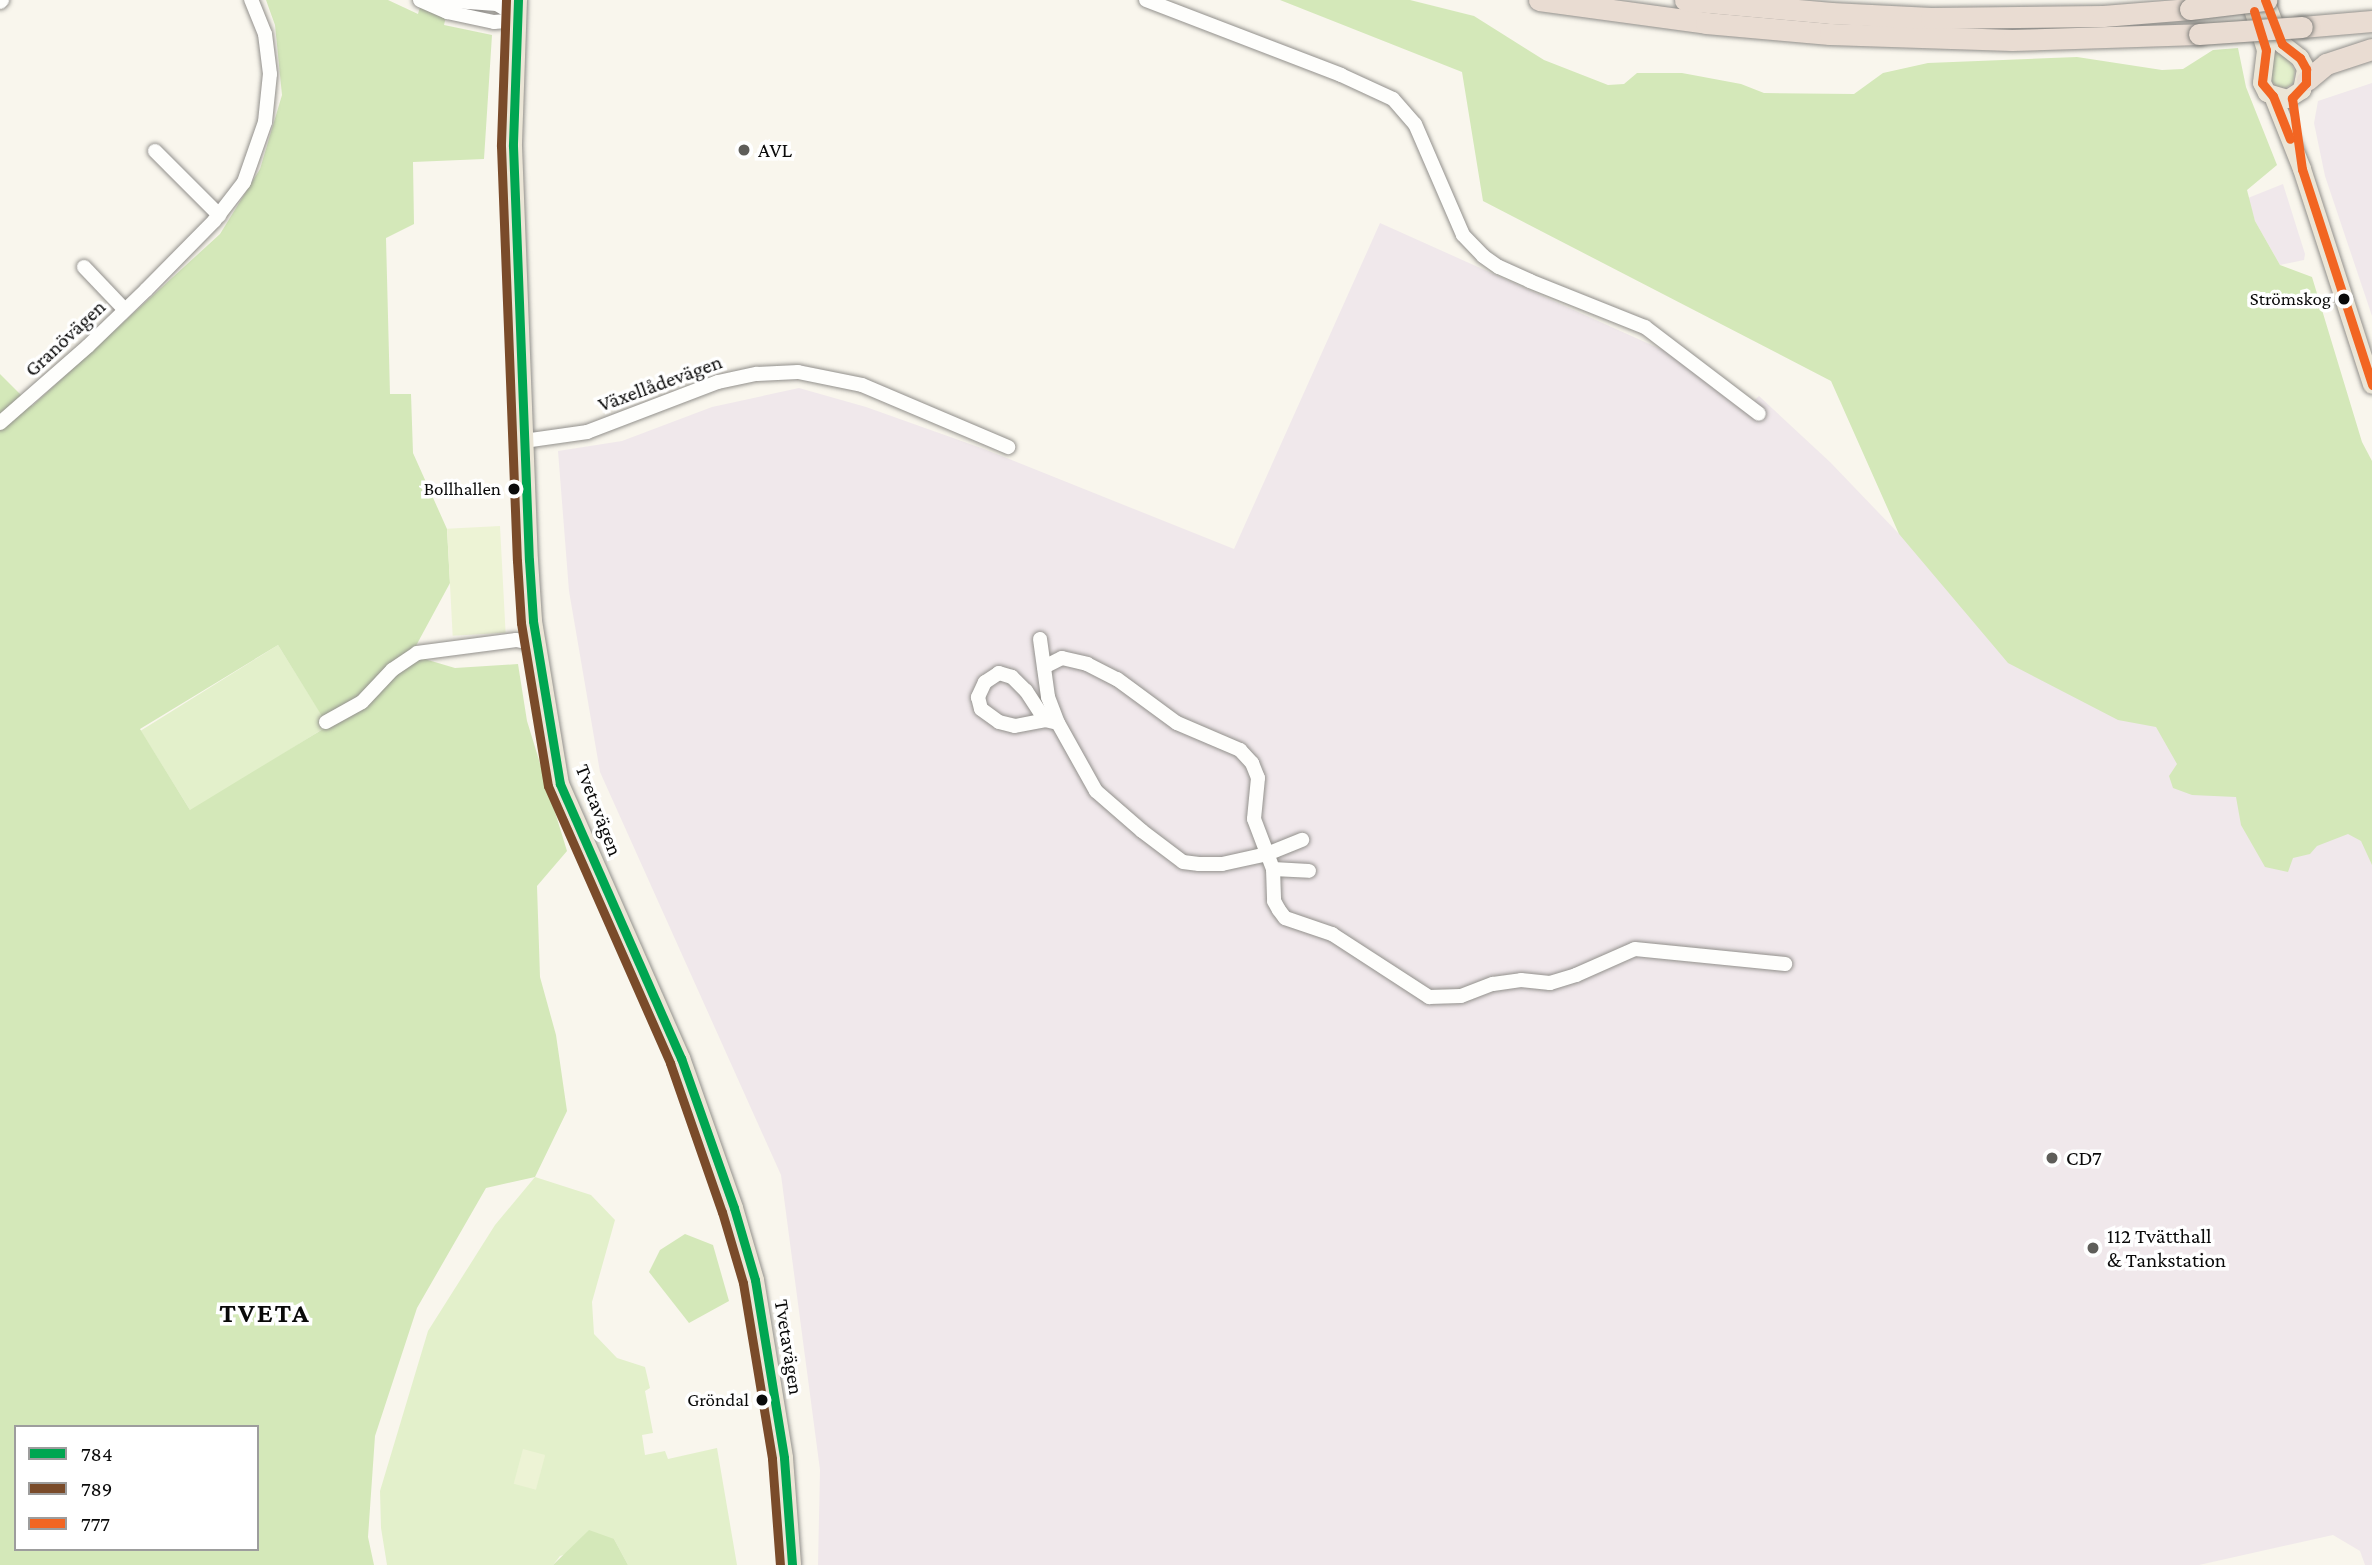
<!DOCTYPE html>
<meta charset="utf-8">
<style>
body{margin:0}
#map{position:relative;width:2372px;height:1565px;overflow:hidden;background:#f9f6ed;font-family:"Crimson Pro",serif}
div>[style]{position:absolute}
[style*='--x']{left:calc(var(--x)*1px);top:calc(var(--y)*1px);width:calc(var(--w)*1px);rotate:calc(var(--a)*1deg)}
.industrial>*{inset:0;background:#f0e8eb}
.green>*{inset:0;background:#e3f0cb;transform-origin:0 0}
.forest>*{inset:0;background:#d4e8b9}
.pitch>*{inset:0;background:#edf3d5;transform-origin:0 0}
.roads{filter:drop-shadow(0 0 2px #92908c) drop-shadow(0 0 2px #92908c)}
.minor>*{height:14px;margin:-7px;padding:0 7px;transform-origin:7px;border-radius:7px;background:#fefefc}
.major>*{height:18px;margin:-9px;padding:0 9px;transform-origin:9px;border-radius:9px;background:#ebe5d6}
.highway>*{height:21px;margin:-10.5px;padding:0 10.5px;transform-origin:10.5px;border-radius:10.5px;background:#e9dcd2}
.bridges{filter:drop-shadow(0 0 2px #7f7e7a) drop-shadow(0 0 2px #7f7e7a)}
.highway-bridge>*{height:21px;margin:-10.5px;padding:0 10.5px;transform-origin:10.5px;border-radius:10.5px;background:#e9dcd2}
.bus-1>*{height:9px;margin:-4.5px;padding:0 4.5px;transform-origin:4.5px;border-radius:4.5px;background:#00a651}
.bus-2>*{height:9px;margin:-4.5px;padding:0 4.5px;transform-origin:4.5px;border-radius:4.5px;background:#7a4b2a}
.bus-3>*{height:9px;margin:-4.5px;padding:0 4.5px;transform-origin:4.5px;border-radius:4.5px;background:#f26522}
.dots>*{width:19px;height:19px;translate:-50% -50%;box-sizing:border-box;border:4px solid #fff;border-radius:50%}
span{translate:-50% -50%;white-space:nowrap;text-align:center;line-height:1.15;-webkit-text-stroke:7px #fff;paint-order:stroke}
.bus-label{font-size:19px;color:#0a0a0a}
.right{translate:-100% -50%;text-align:right}
.poi-label{font-size:21px;color:#0a0a0a}
.left{translate:0 -50%;text-align:left}
.street-label{font-size:21px;color:#0a0a0a}
.district-label{font-size:28px;color:#0a0a0a;font-weight:700;letter-spacing:2px}
.legend{position:absolute;left:14px;top:1425px;width:245px;height:126px;box-sizing:border-box;background:#fff;border:2px solid #9d9d9d;margin:0;padding:9px 12px;list-style:none;font-size:21px;color:#0a0a0a}
.legend li{display:flex;align-items:center;gap:14px;height:35px}
.legend b{width:35px;border:2px solid #9d9d9d}
</style>
<div id="map">
<div class="industrial">
<i style="clip-path:polygon(2372px 83px,2372px 316px,2325px 176px,2314px 123px,2318px 101px)"></i>
<i style="clip-path:polygon(2283px 184px,2305px 254px,2304px 260px,2280px 265px,2255px 221px,2248px 198px)"></i>
<i style="clip-path:polygon(1380px 223px,1665px 351px,1743px 411px,1759px 396px,1830px 462px,1901px 536px,2050px 613px,2132px 660px,2166px 744px,2190px 760px,2372px 802px,2372px 1565px,2365px 1565px,2360px 1551px,2333px 1535px,2199px 1565px,818px 1565px,820px 1470px,781px 1175px,600px 772px,569px 591px,558px 451px,622px 441px,712px 407px,799px 388px,866px 407px,984px 449px,1234px 549px)"></i>
</div>
<div class="green">
<i style="clip-path:polygon(2279px 52px,2286px 55px,2295px 71px,2293px 83px,2286px 88px,2277px 87px,2271px 81px,2274px 54px)"></i>
<i style="left:278px;top:645px;width:95px;height:162px;rotate:58deg"></i>
<i style="clip-path:polygon(535px 1177px,591px 1195px,615px 1220px,592px 1302px,594px 1334px,617px 1358px,645px 1367px,650px 1388px,645px 1391px,653px 1433px,642px 1435px,645px 1455px,665px 1451px,668px 1459px,717px 1448px,737px 1565px,628px 1565px,614px 1539px,560px 1556px,553px 1565px,387px 1565px,381px 1528px,380px 1491px,428px 1331px,495px 1225px)"></i>
</div>
<div class="forest">
<i style="clip-path:polygon(evenodd,266px 0,388px 0,418px 14px,422px 0,450px 0,444px 25px,492px 35px,484px 159px,413px 162px,414px 224px,386px 238px,390px 394px,411px 394px,413px 453px,447px 529px,450px 583px,411px 655px,455px 668px,518px 664px,527px 721px,567px 851px,537px 886px,540px 977px,556px 1035px,567px 1111px,535px 1177px,486px 1188px,417px 1308px,375px 1436px,368px 1537px,374px 1565px,0 1565px,0 374px,32px 406px,220px 234px,260px 169px,282px 95px,275px 25px,266px 0,278px 645px,328px 726px,190px 810px,140px 729px,278px 645px,266px 0,16px 1427px,257px 1427px,257px 1549px,16px 1549px,16px 1427px)"></i>
<i style="clip-path:polygon(1280px 0,1410px 0,1474px 16px,1544px 60px,1608px 85px,1624px 84px,1637px 73px,1682px 73px,1741px 84px,1764px 93px,1854px 94px,1883px 73px,1928px 63px,2077px 57px,2162px 70px,2183px 69px,2213px 50px,2238px 48px,2246px 87px,2277px 165px,2247px 190px,2255px 221px,2280px 265px,2312px 277px,2362px 442px,2372px 461px,2372px 865px,2361px 841px,2348px 834px,2317px 846px,2310px 854px,2293px 858px,2288px 872px,2265px 867px,2241px 825px,2236px 797px,2192px 795px,2173px 788px,2169px 776px,2177px 764px,2156px 727px,2118px 720px,2008px 663px,1899px 534px,1831px 381px,1483px 201px,1462px 72px)"></i>
<i style="clip-path:polygon(685px 1234px,713px 1245px,729px 1301px,689px 1323px,649px 1272px,660px 1250px)"></i>
<i style="clip-path:polygon(589px 1530px,614px 1539px,628px 1565px,553px 1565px)"></i>
</div>
<div class="pitch">
<i style="left:500px;top:526px;width:107px;height:53px;rotate:87deg"></i>
<i style="left:523px;top:1449px;width:23px;height:36px;rotate:15deg"></i>
</div>
<div class="roads">
<div class="minor">
<i style="--x:420;--y:0;--w:30;--a:24"></i>
<i style="--x:447;--y:12;--w:48;--a:12"></i>
<i style="--x:494;--y:22;--w:12;--a:-5"></i>
<i style="--x:506;--y:21;--w:12;--a:-24"></i>
<i style="--x:517;--y:16;--w:23;--a:-149"></i>
<i style="--x:497;--y:4;--w:58;--a:-176.1"></i>
<i style="--x:1146;--y:0;--w:209;--a:21"></i>
<i style="--x:1341;--y:75;--w:57;--a:24.8"></i>
<i style="--x:1393;--y:99;--w:33;--a:49"></i>
<i style="--x:1415;--y:124;--w:121;--a:66.6"></i>
<i style="--x:1463;--y:235;--w:29;--a:46"></i>
<i style="--x:1483;--y:256;--w:19;--a:35"></i>
<i style="--x:1499;--y:267;--w:34;--a:24"></i>
<i style="--x:1530;--y:281;--w:124;--a:21.8"></i>
<i style="--x:1645;--y:327;--w:143;--a:37.3"></i>
<i style="--x:0;--y:2;--w:3;--a:-45"></i>
<i style="--x:155;--y:151;--w:91;--a:45"></i>
<i style="--x:84;--y:267;--w:59;--a:46.4"></i>
<i style="--x:0;--y:423;--w:117;--a:-41.2"></i>
<i style="--x:88;--y:346;--w:81;--a:-44"></i>
<i style="--x:146;--y:290;--w:97;--a:-45.4"></i>
<i style="--x:214;--y:221;--w:49;--a:-52.4"></i>
<i style="--x:244;--y:182;--w:64;--a:-70.7"></i>
<i style="--x:265;--y:122;--w:48;--a:-84.1"></i>
<i style="--x:270;--y:74;--w:40;--a:-97.1"></i>
<i style="--x:265;--y:34;--w:37;--a:-112"></i>
<i style="--x:524;--y:441;--w:64;--a:-8.1"></i>
<i style="--x:587;--y:432;--w:140;--a:-20.9"></i>
<i style="--x:718;--y:382;--w:40;--a:-12"></i>
<i style="--x:757;--y:374;--w:41;--a:-2.8"></i>
<i style="--x:798;--y:372;--w:65;--a:11.5"></i>
<i style="--x:862;--y:385;--w:159;--a:23"></i>
<i style="--x:1040;--y:639;--w:59;--a:82.1"></i>
<i style="--x:1048;--y:697;--w:28;--a:69"></i>
<i style="--x:1058;--y:723;--w:78;--a:60.8"></i>
<i style="--x:1096;--y:791;--w:61;--a:41"></i>
<i style="--x:1142;--y:831;--w:51;--a:37.1"></i>
<i style="--x:1183;--y:862;--w:16;--a:7"></i>
<i style="--x:1199;--y:864;--w:23;--a:0"></i>
<i style="--x:1222;--y:864;--w:46;--a:-12.5"></i>
<i style="--x:1267;--y:854;--w:38;--a:-22"></i>
<i style="--x:1044;--y:667;--w:20;--a:-27"></i>
<i style="--x:1062;--y:658;--w:26;--a:13"></i>
<i style="--x:1087;--y:664;--w:34;--a:27"></i>
<i style="--x:1117;--y:679;--w:74;--a:36.3"></i>
<i style="--x:1177;--y:723;--w:69;--a:23.2"></i>
<i style="--x:1240;--y:750;--w:18;--a:47"></i>
<i style="--x:1252;--y:763;--w:16;--a:68"></i>
<i style="--x:1258;--y:778;--w:41;--a:95.6"></i>
<i style="--x:1254;--y:819;--w:53;--a:69.2"></i>
<i style="--x:1273;--y:869;--w:32;--a:88"></i>
<i style="--x:1274;--y:901;--w:10;--a:61"></i>
<i style="--x:1279;--y:910;--w:10;--a:53"></i>
<i style="--x:1285;--y:918;--w:50;--a:18.8"></i>
<i style="--x:1332;--y:934;--w:116;--a:33"></i>
<i style="--x:1429;--y:997;--w:32;--a:-2"></i>
<i style="--x:1461;--y:996;--w:34;--a:-21"></i>
<i style="--x:1493;--y:984;--w:28;--a:-8"></i>
<i style="--x:1521;--y:980;--w:29;--a:6"></i>
<i style="--x:1550;--y:983;--w:27;--a:-17"></i>
<i style="--x:1576;--y:975;--w:64;--a:-23.8"></i>
<i style="--x:1635;--y:949;--w:151;--a:5.7"></i>
<i style="--x:1045;--y:720;--w:35;--a:-123"></i>
<i style="--x:1026;--y:691;--w:20;--a:-135"></i>
<i style="--x:1012;--y:677;--w:14;--a:-163"></i>
<i style="--x:999;--y:673;--w:17;--a:147"></i>
<i style="--x:985;--y:682;--w:17;--a:115"></i>
<i style="--x:978;--y:697;--w:12;--a:76"></i>
<i style="--x:981;--y:709;--w:22;--a:36"></i>
<i style="--x:999;--y:722;--w:16;--a:14"></i>
<i style="--x:1015;--y:726;--w:31;--a:-11"></i>
<i style="--x:1045;--y:720;--w:13;--a:13"></i>
<i style="--x:326;--y:722;--w:41;--a:-29.1"></i>
<i style="--x:362;--y:702;--w:44;--a:-46.8"></i>
<i style="--x:392;--y:670;--w:30;--a:-34"></i>
<i style="--x:417;--y:653;--w:100;--a:-7.5"></i>
<i style="--x:516;--y:640;--w:21;--a:11"></i>
<i style="--x:1273;--y:869;--w:36;--a:3"></i>
</div>
<div class="major">
<i style="--x:518;--y:0;--w:146;--a:92"></i>
<i style="--x:513;--y:146;--w:414;--a:87.8"></i>
<i style="--x:529;--y:560;--w:61;--a:86.2"></i>
<i style="--x:533;--y:621;--w:165;--a:80.6"></i>
<i style="--x:560;--y:784;--w:300;--a:66.2"></i>
<i style="--x:681;--y:1058;--w:159;--a:70.5"></i>
<i style="--x:734;--y:1208;--w:75;--a:73.7"></i>
<i style="--x:755;--y:1280;--w:180;--a:80.7"></i>
<i style="--x:784;--y:1458;--w:107;--a:85.7"></i>
<i style="--x:2250;--y:0;--w:52;--a:72.3"></i>
<i style="--x:2266;--y:50;--w:33;--a:97"></i>
<i style="--x:2262;--y:83;--w:11;--a:63"></i>
<i style="--x:2267;--y:93;--w:22;--a:16"></i>
<i style="--x:2288;--y:99;--w:17;--a:-33"></i>
<i style="--x:2302;--y:90;--w:21;--a:-79"></i>
<i style="--x:2306;--y:69;--w:13;--a:-119"></i>
<i style="--x:2300;--y:58;--w:23;--a:-142"></i>
<i style="--x:2282;--y:44;--w:47;--a:-111.1"></i>
<i style="--x:2273;--y:96;--w:79;--a:68.3"></i>
<i style="--x:2302;--y:169;--w:227;--a:72"></i>
</div>
<div class="highway">
<i style="--x:1539;--y:0;--w:169;--a:7.8"></i>
<i style="--x:1706;--y:23;--w:124;--a:5.1"></i>
<i style="--x:1830;--y:34;--w:182;--a:1.9"></i>
<i style="--x:2012;--y:40;--w:187;--a:-1.8"></i>
<i style="--x:1685;--y:0;--w:147;--a:5.1"></i>
<i style="--x:1831;--y:13;--w:100;--a:2.9"></i>
<i style="--x:1931;--y:18;--w:172;--a:-0.7"></i>
<i style="--x:2103;--y:16;--w:87;--a:-4.6"></i>
<i style="--x:2302;--y:27;--w:70;--a:-4.9"></i>
<i style="--x:2307;--y:80;--w:25;--a:-40"></i>
<i style="--x:2326;--y:64;--w:48;--a:-18.1"></i>
</div>
</div>
<div class="bridges">
<div class="highway-bridge">
<i style="--x:2190;--y:9;--w:77;--a:-6.8"></i>
<i style="--x:2199;--y:34;--w:103;--a:-3.9"></i>
</div>
</div>
<div class="bus-1">
<i style="--x:518;--y:0;--w:146;--a:92"></i>
<i style="--x:513;--y:146;--w:414;--a:87.8"></i>
<i style="--x:529;--y:560;--w:61;--a:86.2"></i>
<i style="--x:533;--y:621;--w:165;--a:80.6"></i>
<i style="--x:560;--y:784;--w:300;--a:66.2"></i>
<i style="--x:681;--y:1058;--w:159;--a:70.5"></i>
<i style="--x:734;--y:1208;--w:75;--a:73.7"></i>
<i style="--x:755;--y:1280;--w:180;--a:80.7"></i>
<i style="--x:784;--y:1458;--w:107;--a:85.7"></i>
</div>
<div class="bus-2">
<i style="--x:506;--y:0;--w:146;--a:92"></i>
<i style="--x:501;--y:146;--w:415;--a:87.8"></i>
<i style="--x:517;--y:561;--w:62;--a:86.3"></i>
<i style="--x:521;--y:623;--w:165;--a:80.6"></i>
<i style="--x:548;--y:786;--w:303;--a:66.2"></i>
<i style="--x:670;--y:1063;--w:158;--a:70.8"></i>
<i style="--x:722;--y:1212;--w:74;--a:73.5"></i>
<i style="--x:743;--y:1283;--w:178;--a:80.6"></i>
<i style="--x:772;--y:1459;--w:106;--a:85.7"></i>
</div>
<div class="bus-3">
<i style="--x:2265;--y:0;--w:47;--a:68.9"></i>
<i style="--x:2282;--y:44;--w:23;--a:38"></i>
<i style="--x:2300;--y:58;--w:13;--a:61"></i>
<i style="--x:2306;--y:69;--w:14;--a:90"></i>
<i style="--x:2306;--y:83;--w:21;--a:133"></i>
<i style="--x:2292;--y:98;--w:72;--a:82"></i>
<i style="--x:2302;--y:169;--w:227;--a:72"></i>
<i style="--x:2254;--y:11;--w:41;--a:72.9"></i>
<i style="--x:2266;--y:50;--w:33;--a:97"></i>
<i style="--x:2262;--y:83;--w:17;--a:50"></i>
<i style="--x:2273;--y:96;--w:46;--a:68.4"></i>
</div>
<div class="dots">
<i style="left:744px;top:150px;background:#5e5d59"></i>
<i style="left:2344px;top:299px;background:#0a0a0a"></i>
<i style="left:514px;top:489px;background:#0a0a0a"></i>
<i style="left:2052px;top:1158px;background:#5e5d59"></i>
<i style="left:2093px;top:1248px;background:#5e5d59"></i>
<i style="left:762px;top:1400px;background:#0a0a0a"></i>
</div>
<div class="bus-label">
<span class="right" style="left:2331px;top:299px">Strömskog</span>
<span class="right" style="left:501px;top:489px">Bollhallen</span>
<span class="right" style="left:749px;top:1400px">Gröndal</span>
</div>
<div class="poi-label">
<span class="left" style="left:758px;top:150px">AVL</span>
<span class="left" style="left:2066px;top:1158px">CD7</span>
<span class="left" style="left:2107px;top:1248px">112 Tvätthall<br>&amp; Tankstation</span>
</div>
<div class="street-label">
<span style="left:65px;top:338px;rotate:-43deg">Granövägen</span>
<span style="left:660px;top:383px;rotate:-20deg">Växellådevägen</span>
<span style="left:599px;top:810px;rotate:69deg">Tvetavägen</span>
<span style="left:789px;top:1347px;rotate:81deg">Tvetavägen</span>
</div>
<div class="district-label">
<span style="left:265px;top:1313px">TVETA</span>
</div>
<ul class="legend">
<li><b style="height:9px;background:#00a651"></b>784</li>
<li><b style="height:9px;background:#7a4b2a"></b>789</li>
<li><b style="height:9px;background:#f26522"></b>777</li>
</ul>
</div>
